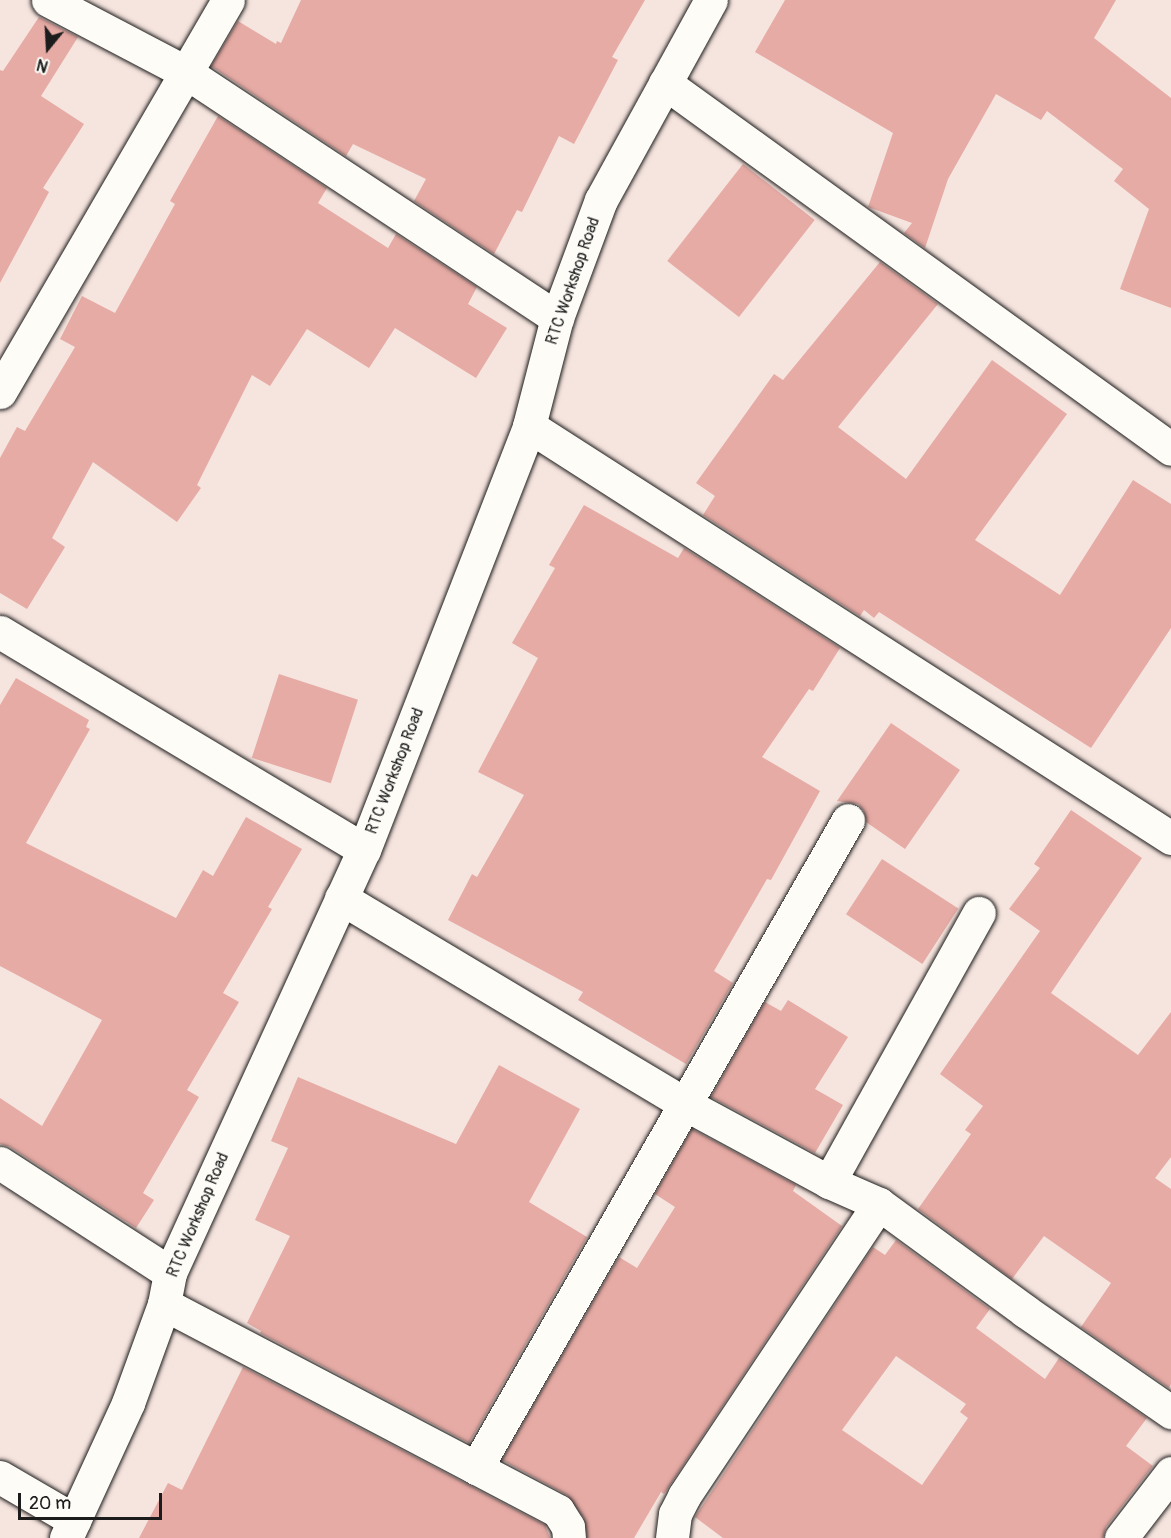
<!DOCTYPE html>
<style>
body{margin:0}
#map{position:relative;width:1171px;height:1538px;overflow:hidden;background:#f6e4de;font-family:Pangolin,sans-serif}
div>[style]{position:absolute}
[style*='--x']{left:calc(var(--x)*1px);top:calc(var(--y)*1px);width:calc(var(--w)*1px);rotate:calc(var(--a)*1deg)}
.building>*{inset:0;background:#e6aba5;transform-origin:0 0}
.roads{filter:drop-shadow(0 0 2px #1c1c1c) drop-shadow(0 0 2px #1c1c1c)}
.minor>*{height:33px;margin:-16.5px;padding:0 16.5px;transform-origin:16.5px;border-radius:16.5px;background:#fdfcf7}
span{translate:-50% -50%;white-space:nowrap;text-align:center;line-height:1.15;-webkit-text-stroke:6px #fdfcf7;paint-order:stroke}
.street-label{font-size:16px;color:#1c1c1c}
.north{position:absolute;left:18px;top:18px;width:60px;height:60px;-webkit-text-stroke:4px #fdfcf7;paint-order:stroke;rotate:198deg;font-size:16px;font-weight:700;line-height:24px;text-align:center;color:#1c1c1c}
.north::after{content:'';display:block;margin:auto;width:21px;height:27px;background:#1c1c1c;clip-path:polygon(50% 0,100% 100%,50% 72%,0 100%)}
.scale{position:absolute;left:18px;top:1493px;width:144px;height:27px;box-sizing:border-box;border:3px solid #1c1c1c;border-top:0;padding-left:8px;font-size:18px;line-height:21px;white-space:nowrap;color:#1c1c1c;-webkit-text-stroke:4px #fdfcf7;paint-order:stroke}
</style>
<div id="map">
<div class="building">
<i style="clip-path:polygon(301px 0,645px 0,612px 57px,618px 60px,574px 144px,559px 136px,522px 212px,517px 210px,494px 254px,414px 201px,426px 179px,353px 144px,346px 156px,211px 66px,238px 21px,276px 44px,277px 41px,281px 43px)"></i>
<i style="clip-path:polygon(785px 0,1116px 0,1094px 38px,1171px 98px,1171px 308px,1120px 289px,1149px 209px,1114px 181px,1123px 169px,1047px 111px,1041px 120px,996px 94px,948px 179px,925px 248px,904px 233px,912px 223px,868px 207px,893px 133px,755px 52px)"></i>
<i style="clip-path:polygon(39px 17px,78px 37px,41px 96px,84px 124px,43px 188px,49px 192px,0 283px,0 70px,3px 71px)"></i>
<i style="clip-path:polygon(218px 116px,327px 188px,318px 203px,388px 248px,396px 234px,477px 287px,468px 304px,507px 328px,476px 378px,395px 328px,369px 368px,307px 329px,270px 386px,252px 375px,197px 485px,201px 488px,177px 522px,93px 462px,52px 538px,65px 547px,27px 609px,0 593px,0 458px,17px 427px,25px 431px,75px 347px,60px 339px,82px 296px,115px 313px,175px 204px,170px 201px)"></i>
<i style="left:743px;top:164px;width:91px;height:123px;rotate:38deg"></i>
<i style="clip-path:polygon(880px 262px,938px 304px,838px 427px,906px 479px,992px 360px,1067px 414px,975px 540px,1060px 595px,1133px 480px,1171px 504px,1171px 628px,1091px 748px,879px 612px,874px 618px,864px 610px,860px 616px,703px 515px,715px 496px,696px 483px,774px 374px,783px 380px)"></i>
<i style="clip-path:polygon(584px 505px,678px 558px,684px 548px,840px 648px,813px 691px,809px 689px,762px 757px,820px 791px,771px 880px,767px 879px,714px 971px,733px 983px,686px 1064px,578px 1000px,583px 992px,448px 920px,472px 874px,477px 877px,524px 795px,478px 772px,538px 658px,512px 643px,555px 568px,549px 565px)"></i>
<i style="left:279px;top:674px;width:83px;height:88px;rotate:18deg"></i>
<i style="clip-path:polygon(16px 678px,89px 720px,86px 727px,90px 729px,26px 843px,176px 918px,203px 870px,213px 876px,246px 817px,302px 849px,268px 907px,272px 909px,223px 993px,239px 1002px,187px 1090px,199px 1097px,143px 1193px,154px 1200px,136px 1228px,10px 1147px,0 1144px,0 1098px,42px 1126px,102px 1020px,0 966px,0 705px)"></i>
<i style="clip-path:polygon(891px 723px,960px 770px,905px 849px,866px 822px,864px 811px,858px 804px,837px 801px)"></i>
<i style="clip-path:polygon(1071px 810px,1142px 858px,1051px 993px,1138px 1055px,1171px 1012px,1171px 1157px,1155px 1178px,1171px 1189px,1171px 1384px,1169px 1388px,1081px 1327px,1111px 1283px,1044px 1236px,1012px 1279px,918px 1209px,971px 1134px,965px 1130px,983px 1106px,940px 1074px,1040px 931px,1009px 909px,1040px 868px,1034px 864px)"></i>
<i style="left:882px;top:859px;width:91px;height:66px;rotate:33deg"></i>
<i style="clip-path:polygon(788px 1000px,848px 1037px,815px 1089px,843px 1105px,815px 1153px,711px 1097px,765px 1002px,781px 1011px)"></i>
<i style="clip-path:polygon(499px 1065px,580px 1109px,529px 1202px,587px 1237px,469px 1443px,260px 1333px,261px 1331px,247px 1323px,290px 1236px,255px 1220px,288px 1148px,271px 1141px,298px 1077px,456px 1144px)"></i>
<i style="clip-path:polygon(692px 1129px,796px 1185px,793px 1191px,842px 1226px,664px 1494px,661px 1492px,634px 1538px,587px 1538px,584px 1518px,567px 1495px,502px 1460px,619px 1257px,637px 1268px,675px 1207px,655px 1194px)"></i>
<i style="clip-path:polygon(evenodd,896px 1240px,990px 1309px,976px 1328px,1045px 1379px,1059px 1358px,1147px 1418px,1126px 1446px,1153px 1466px,1106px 1527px,1103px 1538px,723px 1538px,695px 1517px,873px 1247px,885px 1255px,896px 1240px,896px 1356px,966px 1404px,960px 1412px,968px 1418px,922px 1485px,842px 1430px,896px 1356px)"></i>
<i style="clip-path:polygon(243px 1367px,545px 1525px,550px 1538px,139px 1538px,168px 1483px,182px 1490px)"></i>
</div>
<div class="roads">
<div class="minor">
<i style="--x:48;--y:0;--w:157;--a:27.7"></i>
<i style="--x:187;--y:73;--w:444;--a:33.5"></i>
<i style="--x:665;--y:83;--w:624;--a:35.88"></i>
<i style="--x:0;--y:392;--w:453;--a:-59.8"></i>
<i style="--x:529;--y:426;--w:763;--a:32.69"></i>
<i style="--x:0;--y:632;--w:424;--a:30.9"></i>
<i style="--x:341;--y:898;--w:401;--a:30.9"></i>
<i style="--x:685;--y:1104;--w:164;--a:28.4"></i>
<i style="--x:829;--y:1182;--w:55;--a:23.7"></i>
<i style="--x:879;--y:1204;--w:181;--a:36.2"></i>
<i style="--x:1025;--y:1311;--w:178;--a:34.7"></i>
<i style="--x:0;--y:1163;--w:202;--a:32.9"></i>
<i style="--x:829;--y:1182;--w:308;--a:-60.9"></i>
<i style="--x:164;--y:1304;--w:445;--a:27.7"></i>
<i style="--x:558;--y:1511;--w:19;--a:58"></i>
<i style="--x:568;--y:1527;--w:11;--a:85"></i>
<i style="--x:476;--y:1468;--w:747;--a:-60.14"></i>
<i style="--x:0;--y:1477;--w:86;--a:30.2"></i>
<i style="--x:66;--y:1538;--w:149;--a:-65.3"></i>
<i style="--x:128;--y:1403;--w:105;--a:-70"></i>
<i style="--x:164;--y:1304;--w:32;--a:-79"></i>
<i style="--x:170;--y:1273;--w:465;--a:-65.4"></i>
<i style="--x:364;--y:850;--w:455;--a:-68.7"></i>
<i style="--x:529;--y:426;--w:112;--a:-75.5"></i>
<i style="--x:557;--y:318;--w:126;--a:-69.6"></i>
<i style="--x:601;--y:200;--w:228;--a:-61.2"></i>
<i style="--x:672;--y:1538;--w:24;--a:-83"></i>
<i style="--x:675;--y:1514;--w:20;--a:-63"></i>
<i style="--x:684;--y:1496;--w:351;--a:-56.3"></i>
<i style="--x:1121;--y:1538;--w:82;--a:-52.4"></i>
</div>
</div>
<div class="street-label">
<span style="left:573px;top:281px;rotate:-71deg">RTC Workshop Road</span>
<span style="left:395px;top:771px;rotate:-69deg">RTC Workshop Road</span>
<span style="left:198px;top:1215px;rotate:-67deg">RTC Workshop Road</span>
</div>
<div class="north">N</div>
<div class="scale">20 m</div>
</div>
